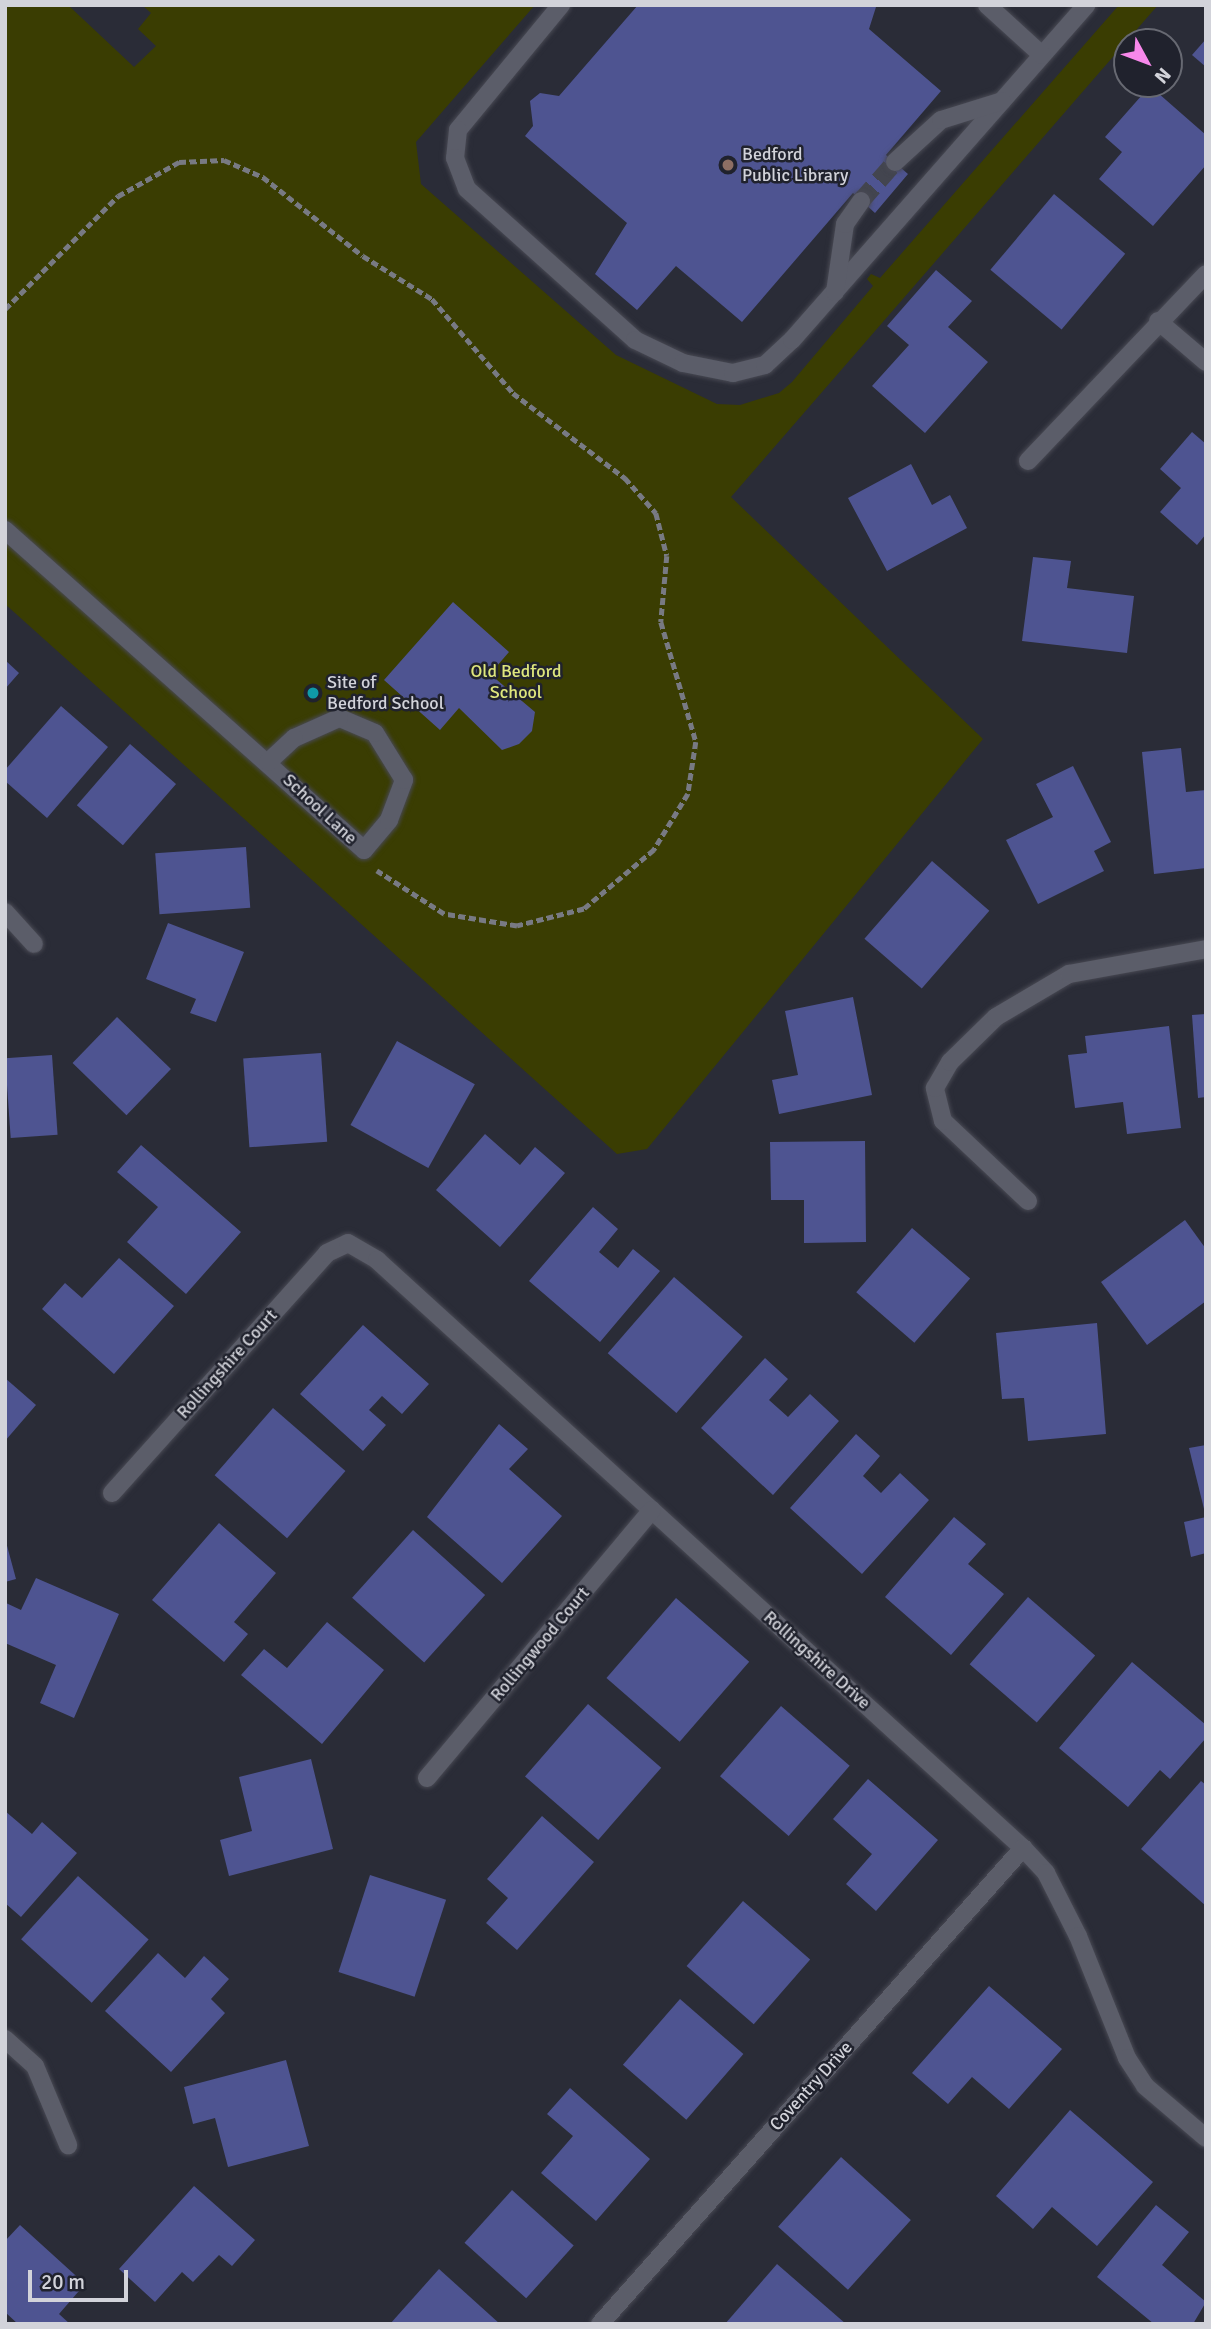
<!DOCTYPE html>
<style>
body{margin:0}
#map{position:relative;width:1211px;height:2329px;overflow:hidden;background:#2a2c37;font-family:Signika,sans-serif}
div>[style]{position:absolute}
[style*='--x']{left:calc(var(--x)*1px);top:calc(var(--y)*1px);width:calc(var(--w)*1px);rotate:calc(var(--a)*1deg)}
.green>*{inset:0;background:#3a3d02}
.building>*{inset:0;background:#4e5491;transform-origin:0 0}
.minor-tunnel>*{height:18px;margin-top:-9px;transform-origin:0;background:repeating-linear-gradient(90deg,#43454f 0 18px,transparent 0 27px)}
.path>*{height:4.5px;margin-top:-2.25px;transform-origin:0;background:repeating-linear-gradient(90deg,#787a83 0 7px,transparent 0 10.5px)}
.roads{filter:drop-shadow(0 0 2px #484953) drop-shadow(0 0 2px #484953)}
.minor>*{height:18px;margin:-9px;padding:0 9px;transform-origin:9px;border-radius:9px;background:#5b5d69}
.dots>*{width:19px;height:19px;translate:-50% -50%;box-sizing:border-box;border:4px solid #20222d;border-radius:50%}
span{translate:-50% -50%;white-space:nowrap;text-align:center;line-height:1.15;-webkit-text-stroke:5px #20222d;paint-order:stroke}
.poi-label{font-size:18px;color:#d2d3da}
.left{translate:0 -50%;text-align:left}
.park-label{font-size:18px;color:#dee67d}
.street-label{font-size:18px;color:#d2d3da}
.frame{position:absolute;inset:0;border:7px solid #d2d3da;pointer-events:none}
.north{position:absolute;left:1113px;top:28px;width:70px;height:70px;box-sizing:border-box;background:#20222d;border:2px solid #676972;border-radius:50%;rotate:131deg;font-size:19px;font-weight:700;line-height:28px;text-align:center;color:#d2d3da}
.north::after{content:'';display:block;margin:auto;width:24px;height:32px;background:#f888eb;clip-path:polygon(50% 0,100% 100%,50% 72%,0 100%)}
.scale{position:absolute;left:28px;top:2270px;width:100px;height:32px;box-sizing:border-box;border:4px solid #d2d3da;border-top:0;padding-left:9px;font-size:21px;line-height:24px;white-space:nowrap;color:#d2d3da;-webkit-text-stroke:5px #20222d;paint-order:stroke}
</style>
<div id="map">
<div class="green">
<i style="clip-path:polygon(5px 5px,68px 5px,134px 67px,156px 46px,138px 29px,151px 13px,142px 5px,535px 5px,416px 142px,421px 184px,616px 355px,717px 404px,740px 405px,779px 393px,792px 382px,873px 286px,867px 279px,871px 274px,880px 278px,1119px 5px,1158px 5px,731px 497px,983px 739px,647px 1149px,617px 1154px,5px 604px)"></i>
</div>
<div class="building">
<i style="clip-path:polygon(638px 5px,876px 7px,869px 29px,941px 91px,886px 155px,908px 174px,875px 213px,853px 193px,742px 322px,676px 266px,637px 310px,595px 274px,627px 223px,525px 136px,533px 126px,530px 101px,540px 93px,559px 96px)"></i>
<i style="clip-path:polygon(1206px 39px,1206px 67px,1192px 55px)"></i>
<i style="clip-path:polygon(1150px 86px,1206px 135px,1206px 165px,1153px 226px,1099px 179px,1122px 152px,1105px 137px)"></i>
<i style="left:1054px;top:194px;width:93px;height:99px;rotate:40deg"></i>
<i style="clip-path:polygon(936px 270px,972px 301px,948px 327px,988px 362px,925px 433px,872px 386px,909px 345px,887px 326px)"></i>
<i style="clip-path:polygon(1192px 432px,1206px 444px,1206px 534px,1197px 545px,1160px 512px,1181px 488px,1160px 469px)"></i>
<i style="clip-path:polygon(911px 464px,932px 505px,950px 495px,967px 528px,887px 571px,848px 498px)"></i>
<i style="clip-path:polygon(1033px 557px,1071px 561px,1067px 588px,1134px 596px,1127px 653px,1022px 641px)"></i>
<i style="clip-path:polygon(453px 602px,509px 652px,490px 674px,535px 712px,532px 731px,519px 744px,502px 750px,459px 708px,440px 730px,384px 680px)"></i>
<i style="clip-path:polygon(5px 660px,19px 673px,5px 689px)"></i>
<i style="clip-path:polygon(61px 706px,108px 747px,47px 818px,5px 781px,5px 770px)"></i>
<i style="left:130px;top:744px;width:61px;height:81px;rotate:41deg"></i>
<i style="clip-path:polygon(1181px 748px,1186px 792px,1206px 790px,1206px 868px,1154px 874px,1142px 752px)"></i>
<i style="clip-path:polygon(1073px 766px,1111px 842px,1094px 851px,1104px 871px,1038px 904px,1006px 840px,1053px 817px,1036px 784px)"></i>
<i style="left:246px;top:847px;width:61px;height:91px;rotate:86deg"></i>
<i style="left:932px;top:861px;width:76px;height:103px;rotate:41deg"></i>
<i style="clip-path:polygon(168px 923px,244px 952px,216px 1022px,190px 1013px,196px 999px,146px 979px)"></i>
<i style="clip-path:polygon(853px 997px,872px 1095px,779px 1114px,772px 1080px,798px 1075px,785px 1011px)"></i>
<i style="clip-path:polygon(1206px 1014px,1206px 1097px,1198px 1098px,1192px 1015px)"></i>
<i style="left:117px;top:1017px;width:75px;height:64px;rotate:44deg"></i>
<i style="clip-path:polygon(1169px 1026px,1181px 1128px,1127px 1134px,1123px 1102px,1075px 1108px,1068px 1055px,1087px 1053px,1085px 1036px)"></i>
<i style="left:397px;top:1041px;width:89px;height:96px;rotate:29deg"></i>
<i style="left:321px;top:1053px;width:89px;height:78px;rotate:86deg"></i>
<i style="left:52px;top:1055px;width:80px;height:47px;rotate:86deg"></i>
<i style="clip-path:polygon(485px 1134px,520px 1165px,535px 1147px,565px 1173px,500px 1247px,436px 1190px)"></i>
<i style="clip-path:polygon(865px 1141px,866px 1242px,804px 1243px,804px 1200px,771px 1200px,770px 1142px)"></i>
<i style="clip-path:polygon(141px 1145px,241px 1232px,186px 1294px,127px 1242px,158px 1207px,117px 1172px)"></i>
<i style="clip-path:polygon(593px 1207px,618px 1229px,599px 1252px,618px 1268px,633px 1249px,660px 1271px,600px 1342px,529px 1281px)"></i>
<i style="clip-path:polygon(1185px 1220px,1206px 1249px,1206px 1301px,1147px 1345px,1101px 1282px)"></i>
<i style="left:912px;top:1228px;width:77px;height:85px;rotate:41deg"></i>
<i style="clip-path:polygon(119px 1258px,174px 1306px,114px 1374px,42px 1309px,65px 1283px,82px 1298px)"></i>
<i style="left:674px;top:1277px;width:91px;height:101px;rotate:41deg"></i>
<i style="clip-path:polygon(1097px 1323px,1106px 1434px,1028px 1441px,1024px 1398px,1002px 1399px,996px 1333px)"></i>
<i style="clip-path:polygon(363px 1325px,429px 1384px,402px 1414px,382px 1396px,369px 1410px,386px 1425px,363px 1451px,300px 1394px)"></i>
<i style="clip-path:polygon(765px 1358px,788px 1379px,769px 1400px,788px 1417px,810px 1394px,839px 1421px,773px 1495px,701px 1428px)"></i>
<i style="clip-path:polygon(5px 1378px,36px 1405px,5px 1441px)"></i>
<i style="left:273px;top:1408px;width:96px;height:89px;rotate:41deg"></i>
<i style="clip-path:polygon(499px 1424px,528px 1449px,509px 1469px,562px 1516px,502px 1583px,427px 1517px)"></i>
<i style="clip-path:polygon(856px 1434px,880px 1456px,863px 1476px,881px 1493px,900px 1473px,929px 1500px,862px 1574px,790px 1508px)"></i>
<i style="clip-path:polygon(1206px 1445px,1206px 1513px,1205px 1513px,1189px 1448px)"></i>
<i style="clip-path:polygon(954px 1517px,986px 1544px,968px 1564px,1004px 1594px,951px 1655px,885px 1597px)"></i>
<i style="clip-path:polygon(1206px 1517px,1206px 1553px,1191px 1557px,1184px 1522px)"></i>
<i style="clip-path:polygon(219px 1523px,276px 1573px,234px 1622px,248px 1634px,224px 1662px,152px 1600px)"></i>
<i style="left:413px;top:1530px;width:97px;height:91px;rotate:42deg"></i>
<i style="clip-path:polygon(6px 1542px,16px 1579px,5px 1582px,5px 1543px)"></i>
<i style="clip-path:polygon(36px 1578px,119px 1614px,74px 1718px,40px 1703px,56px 1665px,5px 1643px,6px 1603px,21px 1610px)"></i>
<i style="left:1028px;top:1597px;width:89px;height:89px;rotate:41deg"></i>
<i style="left:676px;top:1598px;width:97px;height:106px;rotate:41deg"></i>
<i style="clip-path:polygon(327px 1622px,384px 1670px,322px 1744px,241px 1675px,264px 1649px,287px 1668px)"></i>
<i style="clip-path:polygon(1132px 1662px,1206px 1725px,1206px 1738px,1170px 1779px,1160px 1770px,1128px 1807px,1059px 1748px)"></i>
<i style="left:588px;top:1704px;width:97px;height:96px;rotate:41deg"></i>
<i style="left:781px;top:1706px;width:91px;height:93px;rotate:41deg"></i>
<i style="clip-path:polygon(311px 1759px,333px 1849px,229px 1876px,220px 1840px,252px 1831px,239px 1777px)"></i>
<i style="clip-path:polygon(868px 1779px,938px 1840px,876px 1911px,846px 1884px,872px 1854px,833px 1819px)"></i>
<i style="clip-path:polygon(1201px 1781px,1206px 1785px,1206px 1906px,1141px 1849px)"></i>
<i style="clip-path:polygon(5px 1811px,32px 1834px,42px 1822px,77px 1853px,21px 1917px,5px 1903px)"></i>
<i style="clip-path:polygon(542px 1816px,594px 1862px,517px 1950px,486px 1923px,508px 1898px,487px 1879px)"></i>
<i style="left:370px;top:1875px;width:80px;height:102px;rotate:18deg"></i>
<i style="left:78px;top:1876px;width:95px;height:85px;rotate:42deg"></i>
<i style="left:743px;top:1901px;width:89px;height:86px;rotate:41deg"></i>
<i style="clip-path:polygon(158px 1953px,185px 1978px,204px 1956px,229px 1979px,211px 1999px,225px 2013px,171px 2072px,105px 2011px)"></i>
<i style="clip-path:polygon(989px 1986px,1062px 2049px,1009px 2109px,972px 2077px,948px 2104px,912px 2073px)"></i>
<i style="left:680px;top:1999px;width:84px;height:87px;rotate:41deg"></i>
<i style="clip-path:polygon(286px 2060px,309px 2146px,228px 2167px,215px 2118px,193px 2124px,184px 2087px)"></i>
<i style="clip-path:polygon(570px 2088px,650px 2159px,596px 2221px,541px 2173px,573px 2136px,547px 2114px)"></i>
<i style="clip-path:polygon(1070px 2110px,1153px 2182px,1097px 2246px,1052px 2207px,1033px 2229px,996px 2196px)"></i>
<i style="left:841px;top:2157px;width:94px;height:94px;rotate:42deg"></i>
<i style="clip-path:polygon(194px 2186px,255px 2240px,232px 2266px,219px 2255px,193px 2282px,182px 2272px,155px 2302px,119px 2269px)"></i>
<i style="left:512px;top:2190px;width:83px;height:71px;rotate:42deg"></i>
<i style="clip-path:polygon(1156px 2205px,1189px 2232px,1162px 2265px,1206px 2302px,1193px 2324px,1154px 2324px,1097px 2277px)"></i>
<i style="clip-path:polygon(20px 2225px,85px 2284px,59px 2314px,70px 2324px,18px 2324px,5px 2312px,5px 2241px)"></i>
<i style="clip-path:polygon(777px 2264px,846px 2324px,725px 2324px)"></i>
<i style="clip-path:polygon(439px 2269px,500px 2324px,390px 2324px)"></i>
</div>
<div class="minor-tunnel">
<i style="--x:861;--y:201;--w:52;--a:-48.9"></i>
</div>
<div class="path">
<i style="--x:5;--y:309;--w:160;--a:-45"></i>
<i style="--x:118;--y:196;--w:70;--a:-29.1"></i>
<i style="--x:179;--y:162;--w:45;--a:-2.5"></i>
<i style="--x:224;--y:160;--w:43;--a:23.6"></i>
<i style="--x:263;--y:177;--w:127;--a:38.3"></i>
<i style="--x:363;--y:256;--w:81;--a:31.9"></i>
<i style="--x:432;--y:299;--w:124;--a:49.2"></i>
<i style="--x:513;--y:393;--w:141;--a:37.2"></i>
<i style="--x:625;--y:478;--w:47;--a:48.5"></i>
<i style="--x:656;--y:513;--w:44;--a:75.7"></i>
<i style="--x:667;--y:556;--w:66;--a:95.2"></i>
<i style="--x:661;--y:622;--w:125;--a:73.7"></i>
<i style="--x:696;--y:742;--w:53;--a:98.7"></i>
<i style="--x:688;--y:794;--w:66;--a:121.3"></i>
<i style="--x:654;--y:850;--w:92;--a:139.9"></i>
<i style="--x:584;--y:909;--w:69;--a:165.8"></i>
<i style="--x:517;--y:926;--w:74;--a:-170.7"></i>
<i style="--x:444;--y:914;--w:80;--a:-147.3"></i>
</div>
<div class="roads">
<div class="minor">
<i style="--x:561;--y:5;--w:162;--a:129.5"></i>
<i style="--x:458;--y:130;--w:28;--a:96"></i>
<i style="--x:455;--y:158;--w:33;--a:69"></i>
<i style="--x:467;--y:189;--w:226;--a:41.9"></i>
<i style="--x:635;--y:340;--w:53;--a:25.6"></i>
<i style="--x:683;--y:363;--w:51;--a:11.3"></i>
<i style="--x:733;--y:373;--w:33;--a:-14"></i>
<i style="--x:765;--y:365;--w:37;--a:-43"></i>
<i style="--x:792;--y:340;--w:446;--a:-48.7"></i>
<i style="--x:987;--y:5;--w:74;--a:42.3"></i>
<i style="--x:895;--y:162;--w:62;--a:-42.4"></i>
<i style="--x:941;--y:120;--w:64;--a:-17.3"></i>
<i style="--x:835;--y:292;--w:69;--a:-81.6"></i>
<i style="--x:845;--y:224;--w:28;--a:-55"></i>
<i style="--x:1158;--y:321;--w:63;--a:40.5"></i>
<i style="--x:1028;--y:461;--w:258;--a:-46.4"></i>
<i style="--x:5;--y:530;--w:481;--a:41.7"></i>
<i style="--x:364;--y:850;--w:39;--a:-50"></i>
<i style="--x:389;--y:820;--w:43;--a:-69.4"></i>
<i style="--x:404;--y:780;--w:55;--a:-121.7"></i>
<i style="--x:375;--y:733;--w:39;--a:-157"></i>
<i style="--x:339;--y:718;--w:49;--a:156"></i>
<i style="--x:294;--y:738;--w:35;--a:137"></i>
<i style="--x:5;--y:912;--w:43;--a:47.8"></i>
<i style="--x:1028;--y:1201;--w:117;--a:-136.7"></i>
<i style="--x:943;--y:1121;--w:34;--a:-104"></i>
<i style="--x:935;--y:1088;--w:30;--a:-60"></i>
<i style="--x:950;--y:1062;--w:64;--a:-44.4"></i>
<i style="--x:996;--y:1017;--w:85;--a:-30.5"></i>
<i style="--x:1069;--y:974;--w:139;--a:-10.3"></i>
<i style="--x:112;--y:1493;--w:322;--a:-48.1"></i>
<i style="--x:327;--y:1253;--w:23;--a:-25"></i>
<i style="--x:348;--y:1243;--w:34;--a:30"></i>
<i style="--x:377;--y:1260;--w:874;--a:42.31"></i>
<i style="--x:1023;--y:1848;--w:34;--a:47"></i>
<i style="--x:1046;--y:1873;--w:71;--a:63.1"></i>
<i style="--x:1078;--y:1936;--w:131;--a:68.1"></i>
<i style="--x:1127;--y:2058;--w:33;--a:57"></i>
<i style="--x:1145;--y:2086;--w:80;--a:40.4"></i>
<i style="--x:427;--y:1778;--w:350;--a:-50"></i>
<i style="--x:5;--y:2039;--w:40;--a:42"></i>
<i style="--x:35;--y:2066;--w:86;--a:67.3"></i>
<i style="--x:600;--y:2324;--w:637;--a:-48.37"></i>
</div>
</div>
<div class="dots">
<i style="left:728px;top:165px;background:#8d6e63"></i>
<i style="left:313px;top:693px;background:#0f9aa8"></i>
</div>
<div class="poi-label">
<span class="left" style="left:742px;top:165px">Bedford<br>Public Library</span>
<span class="left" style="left:327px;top:693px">Site of<br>Bedford School</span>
</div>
<div class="park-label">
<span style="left:516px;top:682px">Old Bedford<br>School</span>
</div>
<div class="street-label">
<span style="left:320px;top:809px;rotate:43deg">School Lane</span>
<span style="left:227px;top:1364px;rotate:-48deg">Rollingshire Court</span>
<span style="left:540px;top:1644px;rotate:-50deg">Rollingwood Court</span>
<span style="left:817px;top:1660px;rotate:42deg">Rollingshire Drive</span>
<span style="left:811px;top:2086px;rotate:-48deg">Coventry Drive</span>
</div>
<div class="frame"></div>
<div class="north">N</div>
<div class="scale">20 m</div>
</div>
